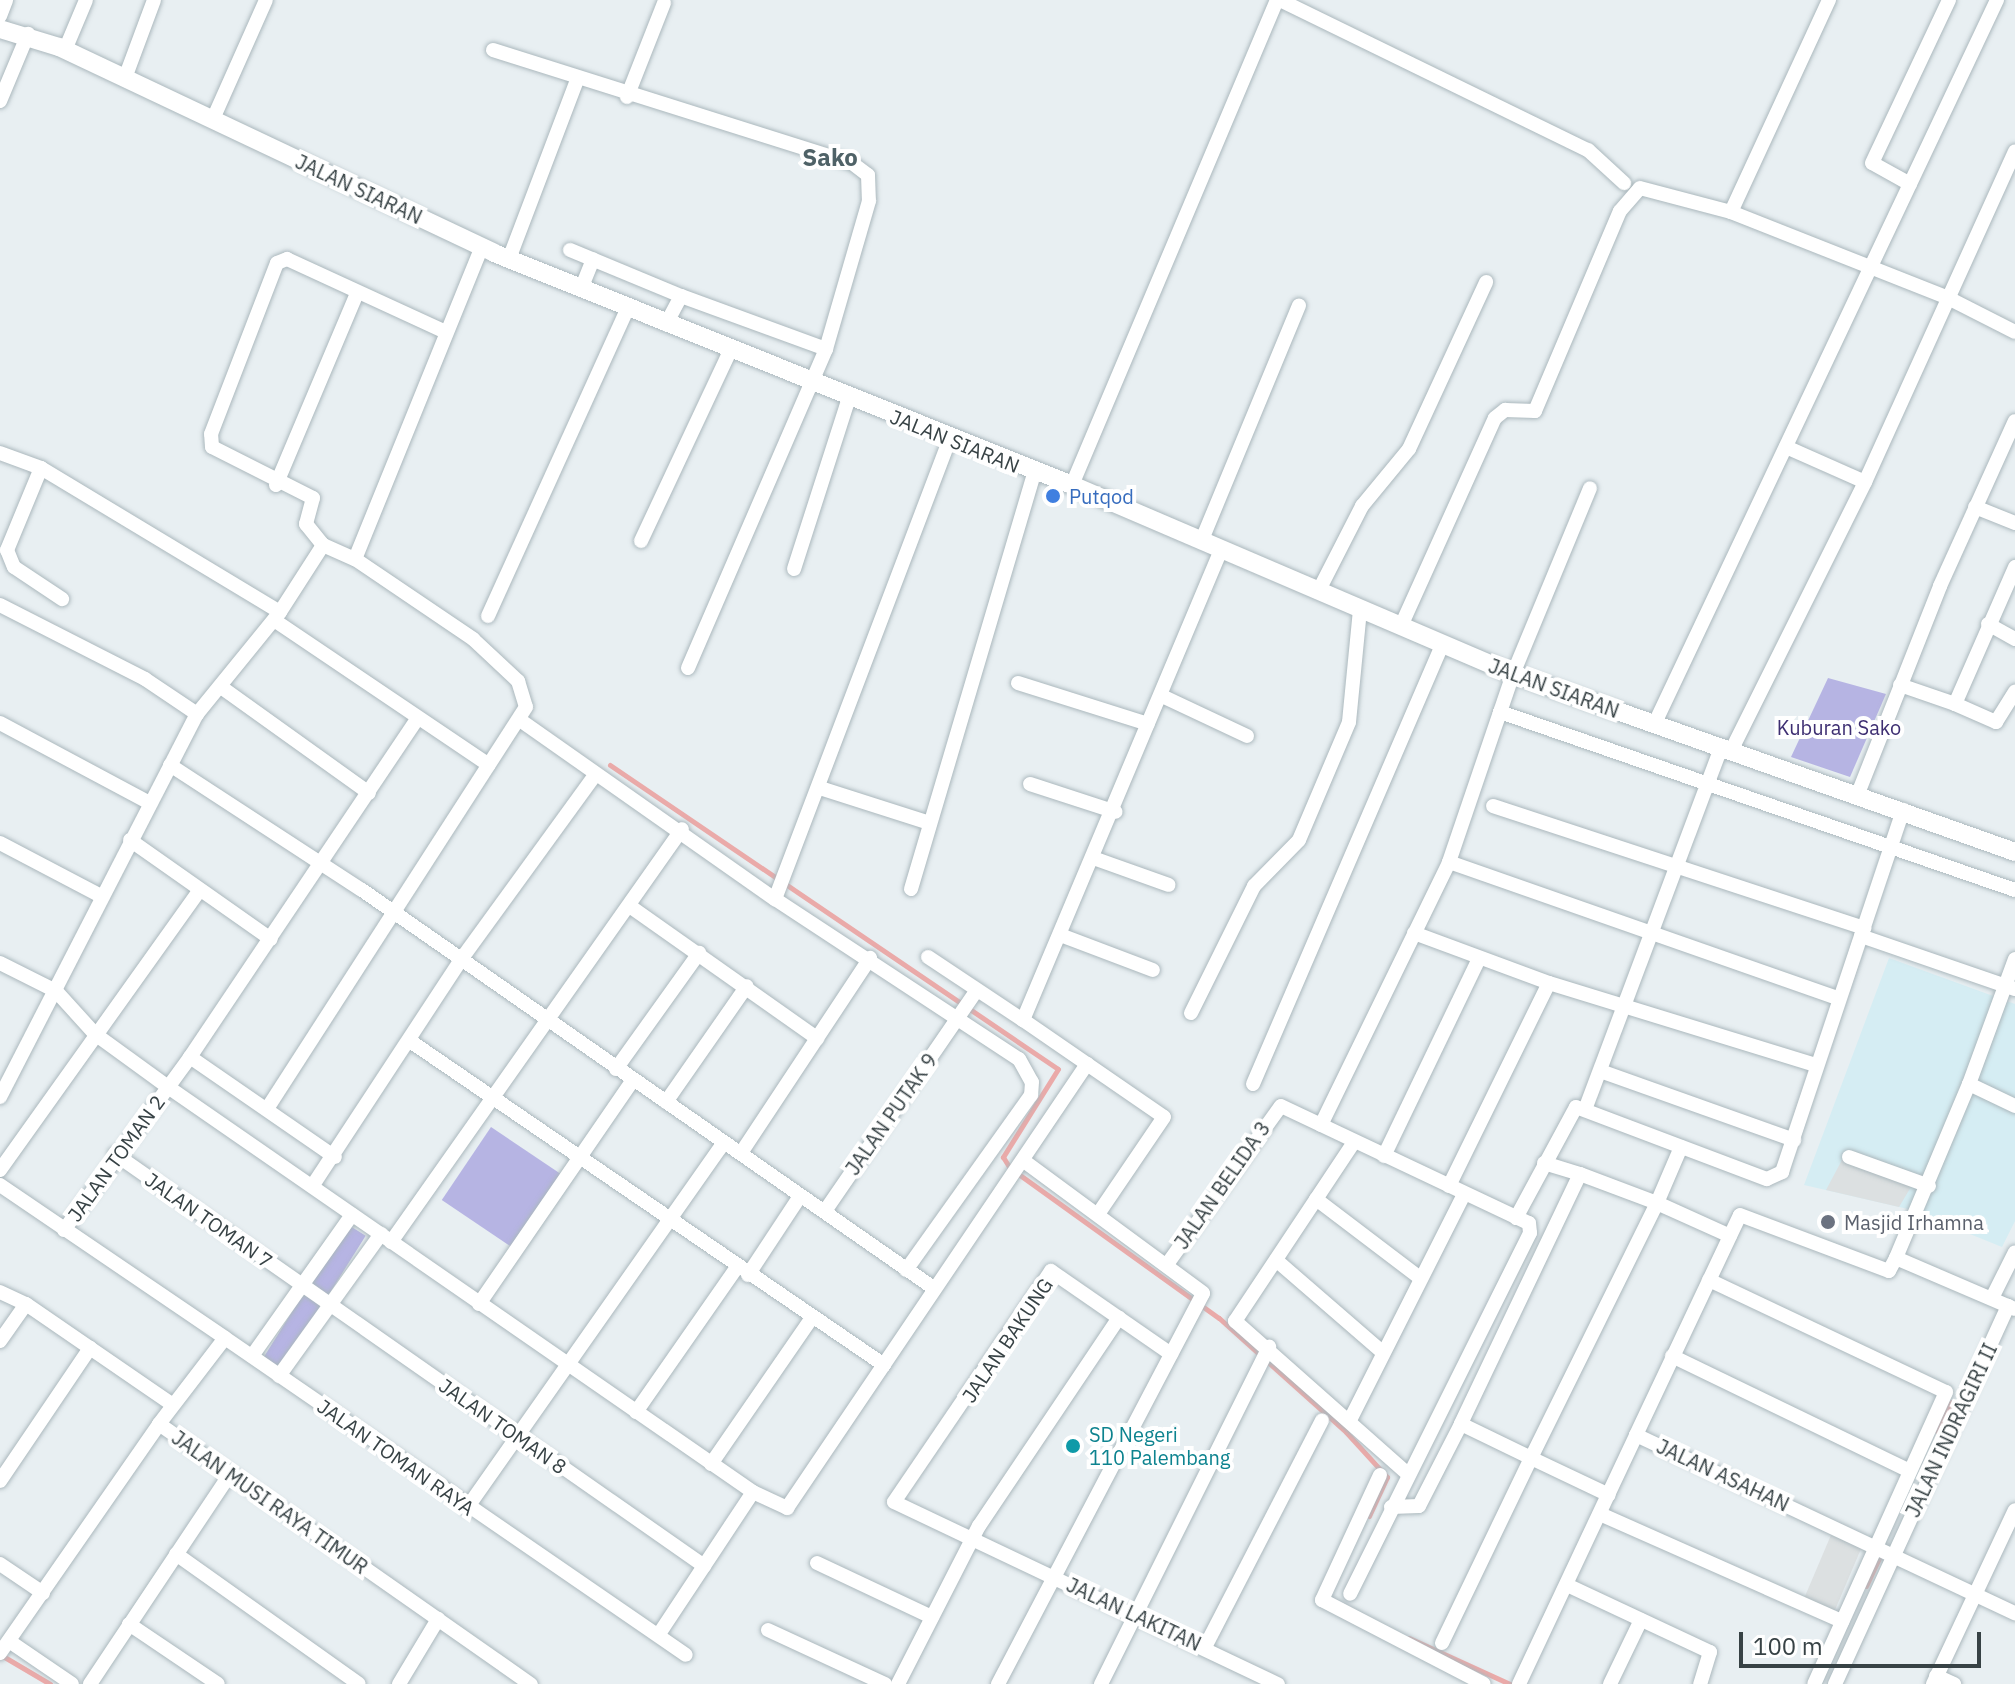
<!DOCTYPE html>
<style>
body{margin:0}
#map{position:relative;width:2015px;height:1684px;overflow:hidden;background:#e8eff2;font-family:"IBM Plex Sans",sans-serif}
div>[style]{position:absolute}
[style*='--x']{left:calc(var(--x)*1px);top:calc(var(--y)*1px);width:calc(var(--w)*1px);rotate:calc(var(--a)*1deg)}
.commercial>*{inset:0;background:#d5edf3}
.green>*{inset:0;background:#b6b4e3;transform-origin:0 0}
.parking>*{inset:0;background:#dce0e1;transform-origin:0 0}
.stream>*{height:5px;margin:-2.5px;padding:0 2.5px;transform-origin:2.5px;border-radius:2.5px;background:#eaaaa9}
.roads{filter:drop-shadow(0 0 2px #abb8bd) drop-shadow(0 0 2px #abb8bd)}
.minor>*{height:14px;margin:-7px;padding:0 7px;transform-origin:7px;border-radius:7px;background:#fff}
.tertiary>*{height:18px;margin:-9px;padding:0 9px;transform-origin:9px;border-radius:9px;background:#fff}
.dots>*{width:22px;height:22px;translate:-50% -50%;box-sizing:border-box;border:4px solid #fff;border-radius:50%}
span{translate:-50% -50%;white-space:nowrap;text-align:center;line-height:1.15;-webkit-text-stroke:8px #fff;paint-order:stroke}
.street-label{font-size:20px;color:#374245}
.shop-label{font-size:20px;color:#366cbe}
.left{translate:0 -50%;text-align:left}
.park-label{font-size:20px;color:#3e2f72}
.worship-label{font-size:20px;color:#5b616d}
.culture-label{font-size:20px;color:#0d838f}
.quarter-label{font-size:24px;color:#4f6267;font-weight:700}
.scale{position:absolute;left:1739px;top:1632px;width:242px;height:36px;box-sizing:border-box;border:4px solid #374245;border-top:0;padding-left:10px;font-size:24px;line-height:28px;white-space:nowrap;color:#374245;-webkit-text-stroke:6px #fff;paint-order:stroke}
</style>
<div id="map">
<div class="commercial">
<i style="clip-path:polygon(1889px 958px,2015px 1004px,2015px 1221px,2002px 1247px,1908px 1209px,1804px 1185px)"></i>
</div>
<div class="green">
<i style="clip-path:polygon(1828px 678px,1886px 694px,1850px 777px,1791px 757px)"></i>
<i style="left:491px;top:1127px;width:86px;height:88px;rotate:34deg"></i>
<i style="left:347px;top:1224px;width:22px;height:159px;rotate:32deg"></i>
</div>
<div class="parking">
<i style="clip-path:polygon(1843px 1158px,1914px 1182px,1899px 1207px,1826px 1190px)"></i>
<i style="left:1831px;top:1535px;width:33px;height:73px;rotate:23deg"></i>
</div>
<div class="stream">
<i style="--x:610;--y:765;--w:541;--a:34.16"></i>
<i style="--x:1058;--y:1069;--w:104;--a:122"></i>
<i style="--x:1003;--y:1157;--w:13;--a:58"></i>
<i style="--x:1010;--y:1168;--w:257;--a:35.7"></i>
<i style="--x:1219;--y:1318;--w:171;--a:41.9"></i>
<i style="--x:1346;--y:1432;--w:61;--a:47.7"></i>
<i style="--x:1387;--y:1477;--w:43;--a:114.8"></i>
<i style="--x:1937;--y:1431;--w:32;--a:-64"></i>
<i style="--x:1866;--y:1586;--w:31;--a:-65"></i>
<i style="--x:1409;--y:1638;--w:111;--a:24.5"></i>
<i style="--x:1;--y:1655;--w:57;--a:30.6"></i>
</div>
<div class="roads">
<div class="minor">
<i style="--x:1280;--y:0;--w:343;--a:26"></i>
<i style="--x:1588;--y:150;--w:49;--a:42.5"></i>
<i style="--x:0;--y:16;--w:17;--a:-69"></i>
<i style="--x:65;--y:50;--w:54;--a:-67.2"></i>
<i style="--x:493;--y:50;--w:376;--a:17.5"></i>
<i style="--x:852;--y:163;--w:20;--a:37"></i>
<i style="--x:868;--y:175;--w:26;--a:88"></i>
<i style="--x:869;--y:201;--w:154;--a:106.2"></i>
<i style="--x:826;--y:349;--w:154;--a:-159.9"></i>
<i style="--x:681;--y:296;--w:32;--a:118"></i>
<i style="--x:125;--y:78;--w:83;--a:-69.6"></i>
<i style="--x:627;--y:97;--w:101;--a:-68.5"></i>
<i style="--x:0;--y:101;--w:73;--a:-67.3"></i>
<i style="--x:213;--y:119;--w:130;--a:-66"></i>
<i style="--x:1910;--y:184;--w:43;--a:-151.1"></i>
<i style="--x:1872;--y:163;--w:180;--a:-64.7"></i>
<i style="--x:1731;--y:212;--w:234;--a:-65.2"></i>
<i style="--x:570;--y:250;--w:120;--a:22.5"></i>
<i style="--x:509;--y:259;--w:191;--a:-69.2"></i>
<i style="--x:581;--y:289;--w:32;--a:-68"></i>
<i style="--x:1786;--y:447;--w:86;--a:23.9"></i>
<i style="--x:0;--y:453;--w:44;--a:20.1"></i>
<i style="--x:41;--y:468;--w:279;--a:31.1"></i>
<i style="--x:41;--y:468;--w:89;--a:112.5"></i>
<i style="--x:7;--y:550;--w:18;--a:68"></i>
<i style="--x:14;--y:567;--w:58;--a:33.7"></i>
<i style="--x:276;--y:485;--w:208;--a:-67.1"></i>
<i style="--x:1072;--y:485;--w:527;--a:-67.09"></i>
<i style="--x:1975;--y:507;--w:43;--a:21.8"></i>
<i style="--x:641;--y:541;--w:212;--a:-64.9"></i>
<i style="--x:1201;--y:542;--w:256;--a:-67.5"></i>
<i style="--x:323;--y:545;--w:27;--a:-129"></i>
<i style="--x:306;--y:524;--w:27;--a:-75"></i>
<i style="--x:313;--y:498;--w:113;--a:-153.2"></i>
<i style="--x:212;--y:447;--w:13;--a:-94"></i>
<i style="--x:211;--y:434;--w:183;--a:-68.9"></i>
<i style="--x:277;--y:263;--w:11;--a:-22"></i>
<i style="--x:287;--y:259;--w:175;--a:24.7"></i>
<i style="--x:355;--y:559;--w:337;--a:-67.9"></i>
<i style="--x:794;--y:569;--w:180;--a:-72.2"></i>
<i style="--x:1318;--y:592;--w:97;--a:-62.9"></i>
<i style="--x:1362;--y:506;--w:74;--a:-50.5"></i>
<i style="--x:1409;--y:449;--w:184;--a:-65.2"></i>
<i style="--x:0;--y:605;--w:163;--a:27"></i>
<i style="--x:145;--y:679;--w:63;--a:33.9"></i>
<i style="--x:488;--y:616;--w:338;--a:-65.6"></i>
<i style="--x:274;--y:620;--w:259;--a:34"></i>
<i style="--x:1988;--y:624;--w:31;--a:29"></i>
<i style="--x:1401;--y:626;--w:228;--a:-65.7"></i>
<i style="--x:1495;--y:418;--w:13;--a:-39"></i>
<i style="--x:1505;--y:410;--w:30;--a:2"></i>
<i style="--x:1535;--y:411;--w:217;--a:-67"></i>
<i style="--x:1620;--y:211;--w:30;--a:-49"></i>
<i style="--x:1640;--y:188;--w:94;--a:14.8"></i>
<i style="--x:1731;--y:212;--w:231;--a:21.6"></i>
<i style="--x:1946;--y:297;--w:77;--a:26.9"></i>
<i style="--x:688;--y:668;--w:348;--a:-66.6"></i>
<i style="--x:1018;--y:683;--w:136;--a:17.5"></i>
<i style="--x:1900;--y:685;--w:58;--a:19.1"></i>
<i style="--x:1955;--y:704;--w:150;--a:-66.3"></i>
<i style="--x:221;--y:687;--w:182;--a:35.6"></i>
<i style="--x:1162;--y:696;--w:94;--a:25.2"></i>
<i style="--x:1955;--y:704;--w:45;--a:23.7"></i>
<i style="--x:1996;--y:722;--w:36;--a:-58"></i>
<i style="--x:1500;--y:712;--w:545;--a:19.07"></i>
<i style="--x:520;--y:720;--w:312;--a:35.1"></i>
<i style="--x:775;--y:899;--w:292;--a:33.3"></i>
<i style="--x:1019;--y:1059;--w:26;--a:61"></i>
<i style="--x:1032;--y:1082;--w:13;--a:94"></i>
<i style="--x:1031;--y:1095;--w:215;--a:125.5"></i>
<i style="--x:0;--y:723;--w:170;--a:28.1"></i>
<i style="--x:1654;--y:725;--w:802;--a:-64.68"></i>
<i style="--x:1731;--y:751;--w:301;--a:-63.5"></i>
<i style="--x:1865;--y:482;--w:363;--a:-65.6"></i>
<i style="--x:170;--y:765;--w:229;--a:33.1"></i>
<i style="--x:362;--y:890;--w:698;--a:34.85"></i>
<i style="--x:1030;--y:784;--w:90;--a:18"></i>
<i style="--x:820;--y:788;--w:115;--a:17.7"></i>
<i style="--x:1857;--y:796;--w:226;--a:-68.4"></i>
<i style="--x:1940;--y:586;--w:181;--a:-65.6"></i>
<i style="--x:1493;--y:806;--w:391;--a:18.2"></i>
<i style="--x:130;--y:840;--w:172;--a:35.1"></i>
<i style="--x:0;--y:843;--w:114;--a:27.7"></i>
<i style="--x:1096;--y:859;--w:77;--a:19.6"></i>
<i style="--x:1449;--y:862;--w:411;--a:19.3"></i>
<i style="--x:911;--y:889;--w:434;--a:-73.5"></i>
<i style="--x:775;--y:899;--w:493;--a:-69.2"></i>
<i style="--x:631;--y:907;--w:228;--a:35.2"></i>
<i style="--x:1414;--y:933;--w:144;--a:20.3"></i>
<i style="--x:1549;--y:983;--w:278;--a:17.1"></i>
<i style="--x:1063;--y:936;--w:96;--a:20.7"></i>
<i style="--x:1861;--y:936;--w:163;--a:19"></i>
<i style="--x:928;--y:957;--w:114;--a:33.6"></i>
<i style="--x:2015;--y:959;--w:133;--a:110.2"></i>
<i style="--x:1969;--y:1084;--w:51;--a:25.6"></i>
<i style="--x:0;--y:963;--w:63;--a:26.6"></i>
<i style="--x:56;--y:991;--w:58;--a:47.8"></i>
<i style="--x:95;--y:1034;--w:90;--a:36"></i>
<i style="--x:168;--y:1087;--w:712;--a:34.7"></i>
<i style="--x:753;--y:1492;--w:38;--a:25"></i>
<i style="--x:787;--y:1508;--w:536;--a:-55.95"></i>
<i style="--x:1087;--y:1064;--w:78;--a:-145.5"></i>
<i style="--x:1023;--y:1020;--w:510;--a:-67.16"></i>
<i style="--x:1191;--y:1013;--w:142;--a:-63.6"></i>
<i style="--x:1254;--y:886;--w:64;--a:-45.6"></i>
<i style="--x:1299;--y:840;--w:128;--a:-67"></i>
<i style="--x:1349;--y:722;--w:113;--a:-84.4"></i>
<i style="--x:410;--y:1041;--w:574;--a:34.35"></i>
<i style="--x:190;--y:1057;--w:176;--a:34.6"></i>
<i style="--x:1087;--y:1064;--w:93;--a:34.5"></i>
<i style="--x:1164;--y:1117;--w:117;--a:124.2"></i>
<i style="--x:616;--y:1069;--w:143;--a:-54.4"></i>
<i style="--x:1603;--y:1072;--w:203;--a:19.6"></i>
<i style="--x:1253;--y:1084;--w:478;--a:-66.7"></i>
<i style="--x:1969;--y:1084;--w:189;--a:112.8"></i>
<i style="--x:1896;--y:1258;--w:129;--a:23.2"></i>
<i style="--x:0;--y:1097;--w:431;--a:-62.8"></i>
<i style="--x:197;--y:714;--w:132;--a:-50.9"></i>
<i style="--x:280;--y:612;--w:80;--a:-57.3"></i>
<i style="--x:323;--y:545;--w:35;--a:24"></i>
<i style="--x:355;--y:559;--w:143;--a:34.1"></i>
<i style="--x:473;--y:639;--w:62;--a:43"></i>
<i style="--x:518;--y:681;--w:27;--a:73"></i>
<i style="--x:526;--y:707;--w:476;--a:122.8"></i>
<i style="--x:666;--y:1102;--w:141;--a:-55.1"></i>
<i style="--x:1586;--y:1107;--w:384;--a:-69.4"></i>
<i style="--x:1321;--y:1125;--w:292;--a:-64"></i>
<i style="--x:1449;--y:862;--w:199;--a:-71.2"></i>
<i style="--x:1513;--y:674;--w:201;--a:-67.5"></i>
<i style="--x:1354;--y:1142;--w:215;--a:123.6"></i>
<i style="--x:1235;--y:1321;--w:230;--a:41.5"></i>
<i style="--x:1681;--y:1147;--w:61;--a:113.2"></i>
<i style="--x:1657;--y:1203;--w:80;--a:24.3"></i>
<i style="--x:741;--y:1153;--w:234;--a:-56.5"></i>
<i style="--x:115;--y:1154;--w:719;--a:34.97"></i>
<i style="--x:1384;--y:1156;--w:219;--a:-64.3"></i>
<i style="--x:1849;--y:1157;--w:85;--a:19.9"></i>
<i style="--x:1544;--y:1163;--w:38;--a:17"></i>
<i style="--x:0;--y:1170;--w:344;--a:-54.5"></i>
<i style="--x:0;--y:1185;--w:272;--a:34.2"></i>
<i style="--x:313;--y:1185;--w:268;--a:-56.7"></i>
<i style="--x:460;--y:961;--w:231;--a:-54"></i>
<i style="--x:1449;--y:1186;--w:226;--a:-63.8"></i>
<i style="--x:1316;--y:1199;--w:131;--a:37.2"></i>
<i style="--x:825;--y:1211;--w:268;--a:-55.5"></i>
<i style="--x:1516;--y:1218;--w:126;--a:-61.6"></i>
<i style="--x:1576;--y:1107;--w:204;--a:20.7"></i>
<i style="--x:1767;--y:1179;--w:17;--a:-25"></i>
<i style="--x:1782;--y:1172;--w:382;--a:-71.5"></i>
<i style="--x:64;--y:1230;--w:214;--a:-53.9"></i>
<i style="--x:190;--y:1057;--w:407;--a:-56.1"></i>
<i style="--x:391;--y:1242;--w:505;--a:-54.83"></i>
<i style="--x:1276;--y:1260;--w:139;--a:40.9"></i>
<i style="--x:1168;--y:1263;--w:193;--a:-54.3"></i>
<i style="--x:1281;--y:1106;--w:274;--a:25.3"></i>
<i style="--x:1529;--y:1223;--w:10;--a:84"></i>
<i style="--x:1530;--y:1233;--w:403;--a:116.5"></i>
<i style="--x:748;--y:1275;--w:95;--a:-56.6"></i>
<i style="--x:1709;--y:1280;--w:262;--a:25.3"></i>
<i style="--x:1946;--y:1392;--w:320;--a:114.3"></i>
<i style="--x:0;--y:1292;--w:29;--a:25"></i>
<i style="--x:1992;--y:1298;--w:51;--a:-63.4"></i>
<i style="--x:479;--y:1304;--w:270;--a:-55.5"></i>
<i style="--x:0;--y:1341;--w:45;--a:-54.9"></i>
<i style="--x:26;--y:1304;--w:178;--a:34.5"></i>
<i style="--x:1171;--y:1354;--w:146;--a:-145.3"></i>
<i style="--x:1051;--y:1271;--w:279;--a:124.2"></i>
<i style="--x:894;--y:1502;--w:425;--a:25.4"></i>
<i style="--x:252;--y:1356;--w:173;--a:-54.7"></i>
<i style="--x:1672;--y:1356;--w:262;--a:25.8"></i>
<i style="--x:279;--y:1376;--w:175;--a:-54.3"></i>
<i style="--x:636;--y:1412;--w:177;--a:-55.1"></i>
<i style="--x:1350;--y:1420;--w:253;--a:-63.2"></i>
<i style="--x:159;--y:1424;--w:108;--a:-52.5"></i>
<i style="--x:225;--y:1338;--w:559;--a:34.51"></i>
<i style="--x:1636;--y:1435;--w:243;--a:-64.7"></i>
<i style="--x:1740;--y:1215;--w:159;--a:20.6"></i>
<i style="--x:1889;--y:1271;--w:15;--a:-62"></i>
<i style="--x:711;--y:1464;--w:176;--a:-55.4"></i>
<i style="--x:1380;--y:1475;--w:138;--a:114.9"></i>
<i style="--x:1322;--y:1600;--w:182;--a:27.4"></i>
<i style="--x:0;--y:1481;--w:161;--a:-55.9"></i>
<i style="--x:1391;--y:1507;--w:28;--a:-2"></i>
<i style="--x:1419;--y:1506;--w:92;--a:-62.9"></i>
<i style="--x:467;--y:1508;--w:446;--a:-54.9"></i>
<i style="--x:1600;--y:1514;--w:265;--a:23.9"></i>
<i style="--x:176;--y:1554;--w:224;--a:35.4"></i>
<i style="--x:817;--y:1563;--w:127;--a:25.2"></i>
<i style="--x:0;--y:1564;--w:52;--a:34"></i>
<i style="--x:1567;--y:1585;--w:158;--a:25.1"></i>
<i style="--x:1710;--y:1652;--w:34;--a:107"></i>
<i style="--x:129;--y:1624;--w:107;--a:34"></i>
<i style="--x:768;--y:1630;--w:129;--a:24.8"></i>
<i style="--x:659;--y:1634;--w:170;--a:-56.5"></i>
<i style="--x:9;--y:1641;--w:76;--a:34.3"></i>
<i style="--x:1442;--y:1643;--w:205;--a:-64.3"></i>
<i style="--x:1531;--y:1458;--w:284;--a:-63.7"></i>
<i style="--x:1657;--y:1203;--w:82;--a:-159.4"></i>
<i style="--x:1580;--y:1174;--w:277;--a:115.5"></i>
<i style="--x:1461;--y:1424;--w:78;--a:25.9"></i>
<i style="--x:1531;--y:1458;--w:86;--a:25.4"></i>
<i style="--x:1205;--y:1647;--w:255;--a:-62.7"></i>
<i style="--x:0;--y:1653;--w:279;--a:-55.2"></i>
<i style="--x:159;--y:1424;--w:454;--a:35"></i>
<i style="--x:1936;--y:1676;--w:20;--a:24"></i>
<i style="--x:90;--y:1684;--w:249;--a:-56.3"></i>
<i style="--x:399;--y:1684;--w:76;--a:-59"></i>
<i style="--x:898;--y:1684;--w:178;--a:-62.9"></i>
<i style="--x:979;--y:1526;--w:251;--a:-56.1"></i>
<i style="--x:998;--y:1684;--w:441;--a:-62.3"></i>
<i style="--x:1203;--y:1293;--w:221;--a:-143.6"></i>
<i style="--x:1101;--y:1684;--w:377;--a:-63.5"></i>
<i style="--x:1519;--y:1684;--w:275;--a:-64.8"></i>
<i style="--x:1636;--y:1435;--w:419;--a:25.2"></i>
<i style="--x:1610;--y:1684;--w:71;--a:-64.2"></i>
<i style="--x:1835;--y:1684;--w:416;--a:-65.4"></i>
<i style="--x:1933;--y:1684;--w:192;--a:-64.8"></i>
</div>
<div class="tertiary">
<i style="--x:0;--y:29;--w:62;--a:17"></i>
<i style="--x:59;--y:47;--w:481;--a:25.3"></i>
<i style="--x:494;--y:253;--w:623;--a:21.87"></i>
<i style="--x:1072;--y:485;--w:480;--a:23.2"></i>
<i style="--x:1513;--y:674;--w:533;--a:19.52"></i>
</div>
</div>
<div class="dots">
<i style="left:1053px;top:496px;background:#3f7fe0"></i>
<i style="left:1828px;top:1222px;background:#6b7280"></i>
<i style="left:1073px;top:1446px;background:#0f9aa8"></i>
</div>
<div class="street-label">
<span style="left:359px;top:189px;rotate:25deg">JALAN SIARAN</span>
<span style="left:955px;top:441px;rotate:22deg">JALAN SIARAN</span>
<span style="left:1554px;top:688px;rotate:20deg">JALAN SIARAN</span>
<span style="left:891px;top:1114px;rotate:-55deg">JALAN PUTAK 9</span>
<span style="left:116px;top:1158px;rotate:-54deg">JALAN TOMAN 2</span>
<span style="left:1222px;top:1185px;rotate:-55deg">JALAN BELIDA 3</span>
<span style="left:209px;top:1220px;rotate:35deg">JALAN TOMAN 7</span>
<span style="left:1007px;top:1340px;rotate:-56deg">JALAN BAKUNG</span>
<span style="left:503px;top:1426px;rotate:35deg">JALAN TOMAN 8</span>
<span style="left:1951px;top:1430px;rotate:-65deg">JALAN INDRAGIRI II</span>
<span style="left:396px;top:1457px;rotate:35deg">JALAN TOMAN RAYA</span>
<span style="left:1723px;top:1475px;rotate:25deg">JALAN ASAHAN</span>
<span style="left:270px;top:1502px;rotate:35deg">JALAN MUSI RAYA TIMUR</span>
<span style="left:1134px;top:1614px;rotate:25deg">JALAN LAKITAN</span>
</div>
<div class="shop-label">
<span class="left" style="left:1069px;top:496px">Putqod</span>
</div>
<div class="park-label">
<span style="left:1839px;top:727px">Kuburan Sako</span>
</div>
<div class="worship-label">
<span class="left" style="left:1844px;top:1222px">Masjid Irhamna</span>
</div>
<div class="culture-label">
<span class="left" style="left:1089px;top:1446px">SD Negeri<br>110 Palembang</span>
</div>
<div class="quarter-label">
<span style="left:830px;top:158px">Sako</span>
</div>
<div class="scale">100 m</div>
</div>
